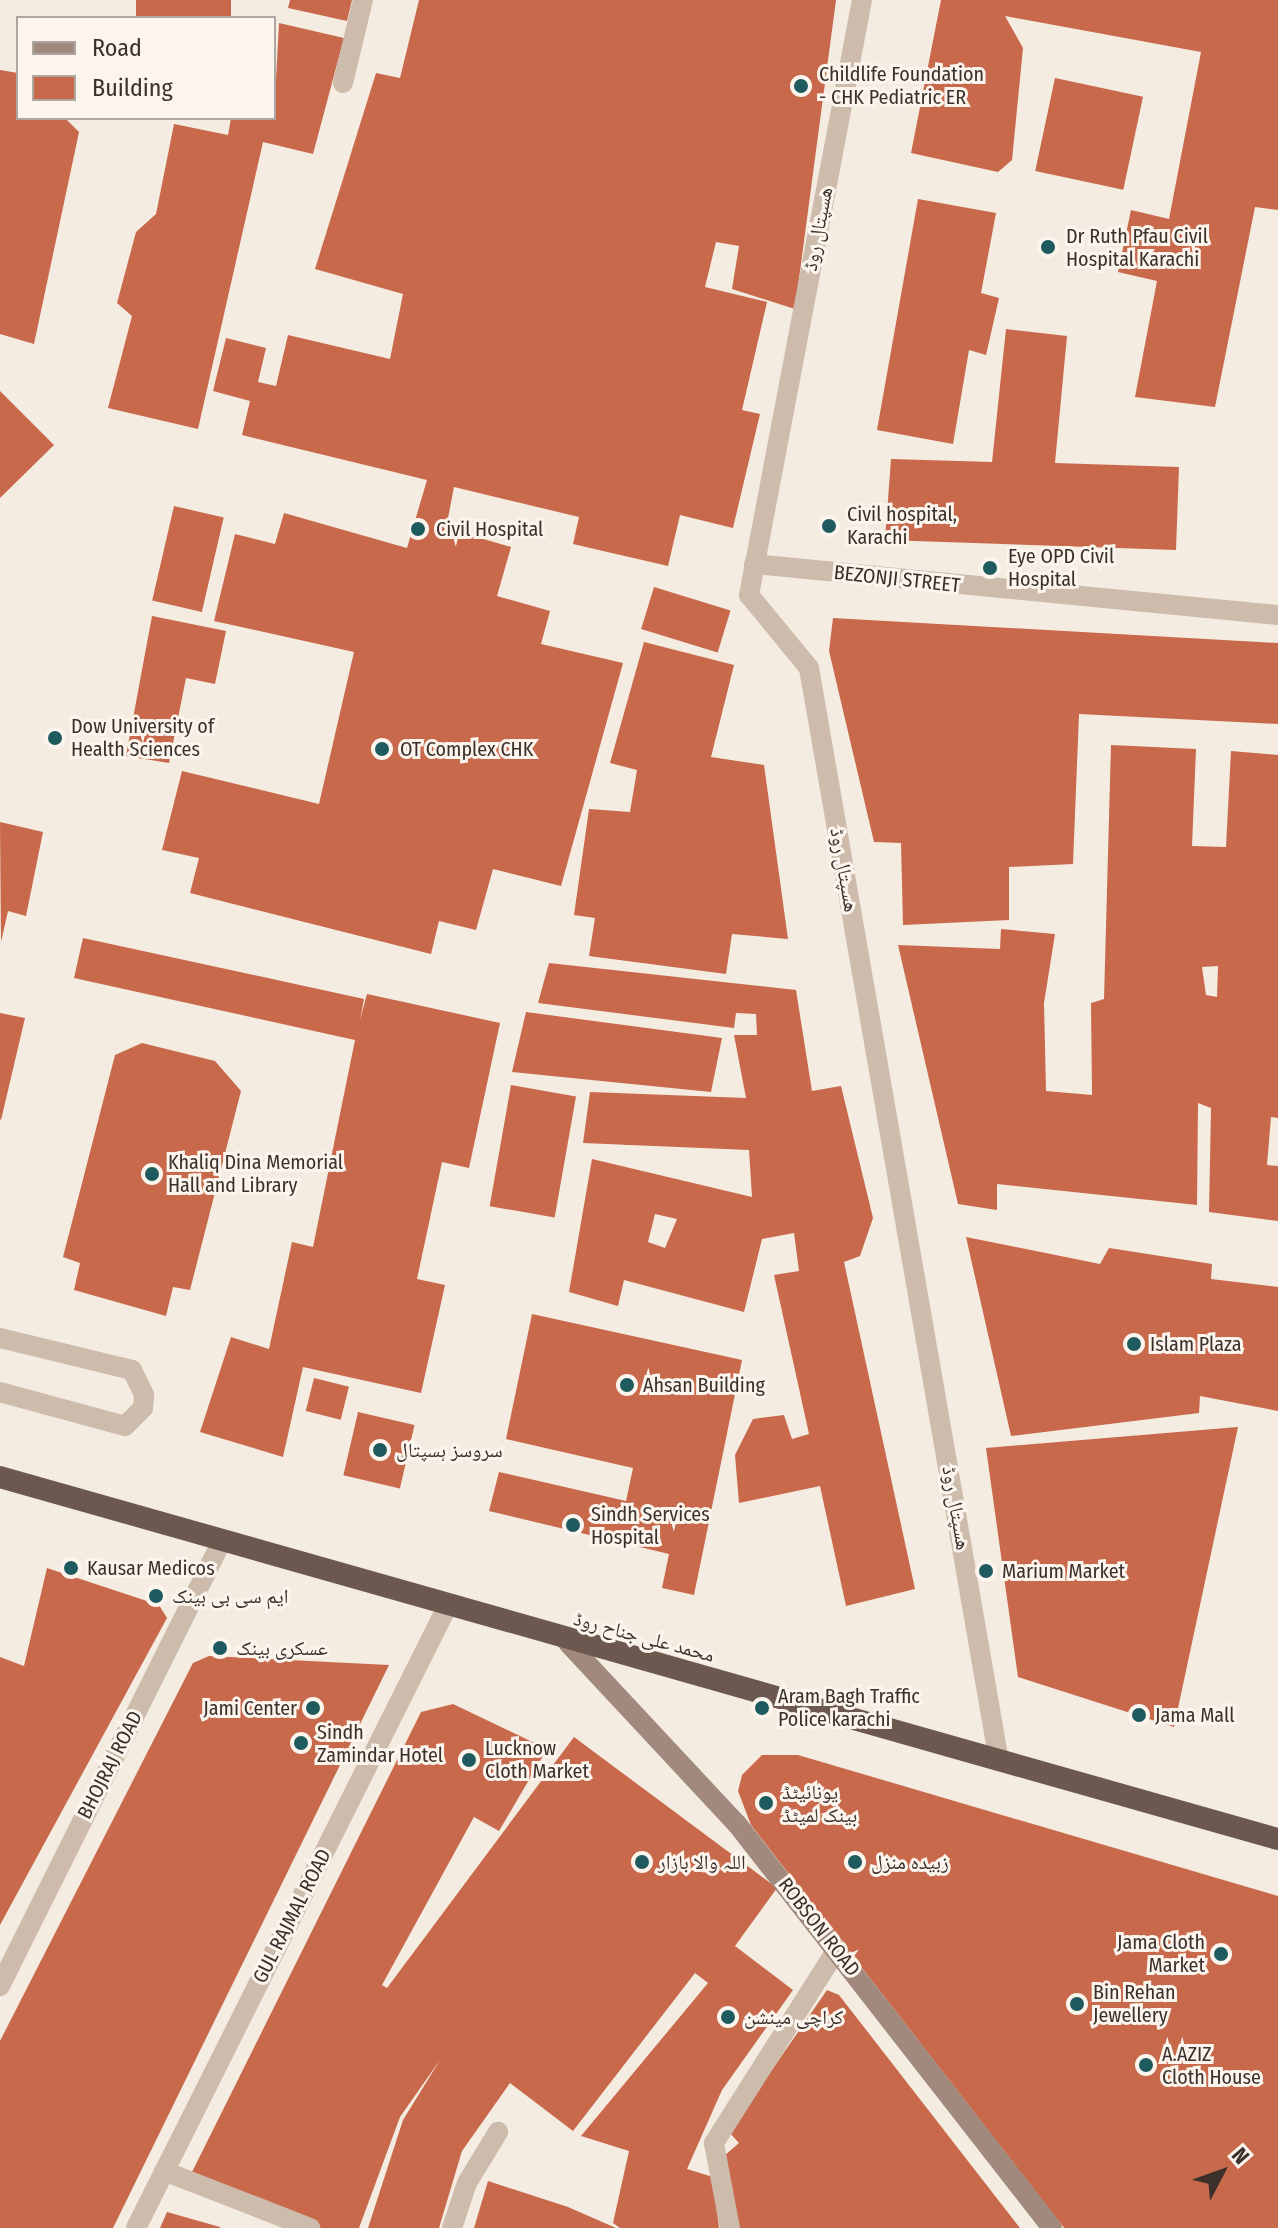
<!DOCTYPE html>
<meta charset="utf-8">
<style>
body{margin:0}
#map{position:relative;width:1278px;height:2228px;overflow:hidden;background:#f4ebe1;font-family:"Fira Sans Condensed","Noto Naskh Arabic",sans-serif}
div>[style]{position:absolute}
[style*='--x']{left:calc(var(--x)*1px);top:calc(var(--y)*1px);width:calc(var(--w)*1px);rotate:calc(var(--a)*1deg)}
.building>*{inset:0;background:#c8694b;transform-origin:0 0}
.service>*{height:20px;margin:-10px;padding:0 10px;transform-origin:10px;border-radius:10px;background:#cdbbac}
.pedestrian>*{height:20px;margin:-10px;padding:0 10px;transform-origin:10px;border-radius:10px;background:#cdbbac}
.minor>*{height:20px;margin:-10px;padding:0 10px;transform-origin:10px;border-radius:10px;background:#cdbbac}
.tertiary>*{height:20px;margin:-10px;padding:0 10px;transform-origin:10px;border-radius:10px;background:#cdbbac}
.secondary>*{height:20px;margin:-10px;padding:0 10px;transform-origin:10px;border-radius:10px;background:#a18a7d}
.trunk>*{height:22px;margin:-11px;padding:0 11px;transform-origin:11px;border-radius:11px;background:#6c584f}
.dots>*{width:22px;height:22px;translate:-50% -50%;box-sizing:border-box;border:4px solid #fbf5ee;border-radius:50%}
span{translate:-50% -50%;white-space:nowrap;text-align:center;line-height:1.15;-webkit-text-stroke:6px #fbf5ee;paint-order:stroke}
.poi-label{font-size:20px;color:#3b302b}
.left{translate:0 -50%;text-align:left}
.right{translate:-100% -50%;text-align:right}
.street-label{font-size:20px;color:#3b302b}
.legend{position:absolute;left:16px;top:16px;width:260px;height:104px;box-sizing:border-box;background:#fbf5ee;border:2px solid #aea6a0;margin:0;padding:10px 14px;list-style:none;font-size:24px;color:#3b302b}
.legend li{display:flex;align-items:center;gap:16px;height:40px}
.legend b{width:40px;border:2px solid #aea6a0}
.north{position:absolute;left:1182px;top:2132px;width:80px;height:80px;-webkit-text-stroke:6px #fbf5ee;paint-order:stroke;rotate:49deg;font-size:22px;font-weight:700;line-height:32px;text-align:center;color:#3b302b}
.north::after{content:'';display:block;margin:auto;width:28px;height:36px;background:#3b302b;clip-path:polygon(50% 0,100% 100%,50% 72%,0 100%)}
</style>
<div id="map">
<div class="building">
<i style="left:136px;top:0;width:95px;height:19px"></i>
<i style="clip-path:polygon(290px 0,352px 0,347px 21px,288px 8px)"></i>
<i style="clip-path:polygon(419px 0,836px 0,795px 309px,732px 289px,739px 246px,716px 242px,705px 287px,767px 302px,742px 410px,760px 414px,733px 528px,680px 515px,668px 566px,573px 544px,579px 517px,454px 487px,446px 528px,511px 547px,497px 596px,550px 611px,541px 644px,623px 663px,561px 886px,493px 869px,476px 930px,439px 921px,431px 954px,190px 893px,199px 858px,162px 850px,182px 771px,319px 804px,354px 652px,214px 621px,235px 534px,275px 544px,284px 513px,407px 548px,427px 480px,242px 435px,250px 401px,213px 391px,226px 338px,266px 348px,258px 382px,276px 386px,288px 335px,390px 359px,403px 294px,315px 269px,376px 73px,400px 78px)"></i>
<i style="clip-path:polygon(941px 0,1278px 0,1278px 210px,1255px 207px,1215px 407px,1135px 397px,1157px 281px,1118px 272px,1131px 210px,1169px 219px,1201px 52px,1005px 16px,1023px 48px,1012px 160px,998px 172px,911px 153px)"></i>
<i style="clip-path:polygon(279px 23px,344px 38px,313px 154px,263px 142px,198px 429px,108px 408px,132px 316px,117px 303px,136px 232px,156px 214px,174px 124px,228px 135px,231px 118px,274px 118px)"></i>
<i style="clip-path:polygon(0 70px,18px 73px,18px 118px,65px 118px,79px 132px,34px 344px,0 334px)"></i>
<i style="left:1055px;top:78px;width:90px;height:95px;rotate:12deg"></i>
<i style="clip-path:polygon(918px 199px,996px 213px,981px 293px,999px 298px,986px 355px,969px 350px,953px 444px,877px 430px)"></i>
<i style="clip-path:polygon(1006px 329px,1067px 336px,1055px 463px,1179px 467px,1176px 550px,885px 540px,891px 459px,992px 462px)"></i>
<i style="clip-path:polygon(0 391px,54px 445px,0 498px)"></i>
<i style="left:174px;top:506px;width:51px;height:97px;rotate:13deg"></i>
<i style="left:654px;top:587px;width:80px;height:44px;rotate:17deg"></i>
<i style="clip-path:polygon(152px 616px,226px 631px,215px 684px,186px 678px,169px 763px,126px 756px)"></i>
<i style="clip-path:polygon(833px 618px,1278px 643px,1278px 724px,1079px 714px,1073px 864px,1009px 867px,1009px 920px,903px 925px,901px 843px,874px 842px,829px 651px)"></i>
<i style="clip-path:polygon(644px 642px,734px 665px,711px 757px,764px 765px,788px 939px,732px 934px,726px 974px,589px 956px,595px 918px,574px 915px,589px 809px,630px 812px,637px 770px,610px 763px)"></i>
<i style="clip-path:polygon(evenodd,1111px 745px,1196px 749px,1192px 846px,1226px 847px,1231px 751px,1278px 755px,1278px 1118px,1271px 1117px,1267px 1165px,1278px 1166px,1278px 1221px,1209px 1212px,1211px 1108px,1198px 1103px,1197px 1205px,997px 1184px,997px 1210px,958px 1204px,898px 945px,1000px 949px,1001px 929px,1055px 934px,1044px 1003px,1046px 1091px,1092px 1095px,1091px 1003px,1104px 999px,1111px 745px,1218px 966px,1217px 997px,1206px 995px,1202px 967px,1218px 966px)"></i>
<i style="clip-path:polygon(0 822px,43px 832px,26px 916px,8px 911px,1px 942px)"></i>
<i style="clip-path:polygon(83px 938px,364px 999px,360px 1020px,367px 994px,500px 1023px,469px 1168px,442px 1162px,417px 1279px,445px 1285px,421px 1393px,303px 1367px,283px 1457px,200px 1432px,231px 1337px,269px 1349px,292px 1242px,313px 1247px,355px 1040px,74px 978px)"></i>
<i style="clip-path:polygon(evenodd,549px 963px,796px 990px,812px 1091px,841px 1086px,873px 1218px,860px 1256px,844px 1262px,915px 1589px,846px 1606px,820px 1486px,739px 1503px,735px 1455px,753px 1419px,784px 1415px,792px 1439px,809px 1434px,774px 1275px,799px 1271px,794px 1233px,762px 1239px,744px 1312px,624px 1280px,618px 1306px,569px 1292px,592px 1159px,752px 1197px,749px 1150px,583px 1143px,590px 1092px,746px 1098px,734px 1035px,757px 1035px,756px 1014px,736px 1013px,734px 1028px,538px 1003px,549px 963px,655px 1214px,677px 1219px,665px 1248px,648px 1242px,655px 1214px)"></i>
<i style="clip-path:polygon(526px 1012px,722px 1038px,711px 1092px,512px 1072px)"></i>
<i style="clip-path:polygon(0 1013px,25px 1018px,1px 1120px,0 1119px)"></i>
<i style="clip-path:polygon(142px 1043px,215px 1061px,241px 1091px,190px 1290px,173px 1287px,166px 1316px,74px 1290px,80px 1263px,63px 1257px,115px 1055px)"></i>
<i style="left:511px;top:1085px;width:66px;height:123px;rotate:10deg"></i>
<i style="clip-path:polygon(966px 1237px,1100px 1264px,1109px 1248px,1212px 1264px,1211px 1279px,1278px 1287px,1278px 1411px,1200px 1396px,1199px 1413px,1011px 1436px)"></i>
<i style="clip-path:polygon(532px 1314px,742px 1360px,694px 1595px,662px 1588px,669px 1554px,489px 1511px,499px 1472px,626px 1501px,633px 1468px,506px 1439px)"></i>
<i style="left:314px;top:1378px;width:36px;height:34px;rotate:14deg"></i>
<i style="left:358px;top:1412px;width:58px;height:65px;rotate:13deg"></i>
<i style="clip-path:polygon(1238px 1427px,1174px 1727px,1018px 1677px,986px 1448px)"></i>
<i style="clip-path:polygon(47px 1568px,159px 1605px,167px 1618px,0 1925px,0 1657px,24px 1666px)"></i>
<i style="clip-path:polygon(209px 1656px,389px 1665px,113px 2228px,0 2228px,0 2041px,193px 1663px)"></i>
<i style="clip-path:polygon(453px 1704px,547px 1749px,499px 1831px,474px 1817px,382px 1985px,387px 1988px,574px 1737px,777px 1888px,735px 1946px,793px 1990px,722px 2090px,687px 2169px,713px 2177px,719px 2228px,620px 2228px,613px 2223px,629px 2151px,581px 2136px,708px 1983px,695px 1973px,573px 2131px,510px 2083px,462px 2151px,439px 2228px,368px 2228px,403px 2120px,440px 2060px,400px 2117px,359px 2228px,321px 2228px,192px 2172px,421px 1712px)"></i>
<i style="clip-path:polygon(762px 1755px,798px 1755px,1278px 1896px,1278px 2228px,1064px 2228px,751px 1825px,738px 1791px,742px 1775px)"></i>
<i style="clip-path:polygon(827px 1990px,839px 1995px,1020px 2228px,738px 2228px,724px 2156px,739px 2143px,729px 2132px)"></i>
<i style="clip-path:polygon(488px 2181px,568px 2207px,616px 2228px,474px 2228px)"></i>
<i style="clip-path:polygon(167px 2212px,220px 2227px,220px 2228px,160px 2228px)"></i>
</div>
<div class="service">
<i style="--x:343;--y:83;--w:85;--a:-76.5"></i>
<i style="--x:452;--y:2228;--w:47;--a:-71.6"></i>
<i style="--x:467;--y:2183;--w:60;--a:-58.7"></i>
</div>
<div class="pedestrian">
<i style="--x:0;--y:1338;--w:136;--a:13.6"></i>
<i style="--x:132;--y:1370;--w:28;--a:64"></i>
<i style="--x:144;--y:1395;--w:13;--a:94"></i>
<i style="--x:143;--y:1408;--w:25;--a:135"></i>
<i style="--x:125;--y:1426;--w:130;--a:-164.8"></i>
</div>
<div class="minor">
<i style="--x:754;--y:564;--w:526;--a:5.56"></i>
<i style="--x:0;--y:1986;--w:494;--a:-63.5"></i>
<i style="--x:164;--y:2171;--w:157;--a:21.3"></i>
<i style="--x:136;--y:2228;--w:697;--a:-63.4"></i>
<i style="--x:730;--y:2228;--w:86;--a:-100.7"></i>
<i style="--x:714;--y:2143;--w:230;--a:-57.6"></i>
</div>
<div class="tertiary">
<i style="--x:862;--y:0;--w:606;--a:100.75"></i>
<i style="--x:749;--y:595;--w:94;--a:50.6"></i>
<i style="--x:809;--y:668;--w:1109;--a:80.14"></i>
</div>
<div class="secondary">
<i style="--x:568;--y:1643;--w:248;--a:47"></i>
<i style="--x:737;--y:1824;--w:512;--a:52.06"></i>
</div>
<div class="trunk">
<i style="--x:0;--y:1477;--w:1328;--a:15.82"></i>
</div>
<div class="dots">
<i style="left:801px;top:86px;background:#1f5a5e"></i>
<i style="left:1048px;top:247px;background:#1f5a5e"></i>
<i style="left:829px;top:526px;background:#1f5a5e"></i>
<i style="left:418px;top:529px;background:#1f5a5e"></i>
<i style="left:990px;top:568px;background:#1f5a5e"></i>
<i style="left:55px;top:738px;background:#1f5a5e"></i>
<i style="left:382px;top:749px;background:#1f5a5e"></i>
<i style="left:152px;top:1174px;background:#1f5a5e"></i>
<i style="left:1134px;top:1344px;background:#1f5a5e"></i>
<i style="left:627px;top:1385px;background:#1f5a5e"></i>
<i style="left:380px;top:1450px;background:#1f5a5e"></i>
<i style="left:573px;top:1525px;background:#1f5a5e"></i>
<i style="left:71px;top:1568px;background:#1f5a5e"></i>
<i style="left:986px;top:1571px;background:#1f5a5e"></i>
<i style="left:156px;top:1596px;background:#1f5a5e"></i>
<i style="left:220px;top:1648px;background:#1f5a5e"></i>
<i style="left:313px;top:1708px;background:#1f5a5e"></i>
<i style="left:762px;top:1708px;background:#1f5a5e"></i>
<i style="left:1139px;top:1715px;background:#1f5a5e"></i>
<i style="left:301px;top:1743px;background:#1f5a5e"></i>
<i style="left:469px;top:1760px;background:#1f5a5e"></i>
<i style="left:766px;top:1803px;background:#1f5a5e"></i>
<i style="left:642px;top:1862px;background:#1f5a5e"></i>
<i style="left:855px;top:1862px;background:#1f5a5e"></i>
<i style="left:1221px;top:1954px;background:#1f5a5e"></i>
<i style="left:1077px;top:2004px;background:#1f5a5e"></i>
<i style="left:728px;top:2017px;background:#1f5a5e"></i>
<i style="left:1146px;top:2065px;background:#1f5a5e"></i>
</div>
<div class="poi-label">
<span class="left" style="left:819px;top:86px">Childlife Foundation<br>- CHK Pediatric ER</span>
<span class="left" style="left:1066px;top:248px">Dr Ruth Pfau Civil<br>Hospital Karachi</span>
<span class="left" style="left:847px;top:526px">Civil hospital,<br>Karachi</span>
<span class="left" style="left:436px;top:529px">Civil Hospital</span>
<span class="left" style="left:1008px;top:568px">Eye OPD Civil<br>Hospital</span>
<span class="left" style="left:71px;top:738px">Dow University of<br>Health Sciences</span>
<span class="left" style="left:400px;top:749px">OT Complex CHK</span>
<span class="left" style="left:168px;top:1174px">Khaliq Dina Memorial<br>Hall and Library</span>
<span class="left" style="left:1150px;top:1344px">Islam Plaza</span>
<span class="left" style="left:643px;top:1385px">Ahsan Building</span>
<span class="left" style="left:396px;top:1450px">سروسز ہسپتال</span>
<span class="left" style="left:591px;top:1526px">Sindh Services<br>Hospital</span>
<span class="left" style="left:87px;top:1568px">Kausar Medicos</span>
<span class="left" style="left:1002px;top:1571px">Marium Market</span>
<span class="left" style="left:172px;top:1596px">ایم سی بی بینک</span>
<span class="left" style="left:236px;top:1648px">عسکری بینک</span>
<span class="left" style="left:778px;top:1708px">Aram Bagh Traffic<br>Police karachi</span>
<span class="right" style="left:297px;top:1708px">Jami Center</span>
<span class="left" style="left:1155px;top:1715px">Jama Mall</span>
<span class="left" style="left:317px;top:1744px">Sindh<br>Zamindar Hotel</span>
<span class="left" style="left:485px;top:1760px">Lucknow<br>Cloth Market</span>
<span class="left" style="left:782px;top:1804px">یونائیٹڈ<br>بینک لمیٹڈ</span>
<span class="left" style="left:658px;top:1862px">اللہ والا بازار</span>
<span class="left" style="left:871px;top:1862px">زبیدہ منزل</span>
<span class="right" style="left:1205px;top:1954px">Jama Cloth<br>Market</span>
<span class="left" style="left:1093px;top:2004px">Bin Rehan<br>Jewellery</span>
<span class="left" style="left:744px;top:2017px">کراچی مینشن</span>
<span class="left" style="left:1162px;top:2066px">A.AZIZ<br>Cloth House</span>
</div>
<div class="street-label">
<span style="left:818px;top:229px;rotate:-79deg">ھسپتال روڈ</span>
<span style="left:897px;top:579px;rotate:6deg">BEZONJI STREET</span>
<span style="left:844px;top:870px;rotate:80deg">ھسپتال روڈ</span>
<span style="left:956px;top:1508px;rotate:80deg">ھسپتال روڈ</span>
<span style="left:644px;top:1637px;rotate:15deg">محمد علی جناح روڈ</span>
<span style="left:110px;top:1765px;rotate:-63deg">BHOJRAJ ROAD</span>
<span style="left:292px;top:1916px;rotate:-63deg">GUL RAJMAL ROAD</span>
<span style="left:819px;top:1927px;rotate:52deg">ROBSON ROAD</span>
</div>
<ul class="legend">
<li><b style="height:10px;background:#a18a7d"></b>Road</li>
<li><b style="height:22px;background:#c8694b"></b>Building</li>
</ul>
<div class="north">N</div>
</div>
